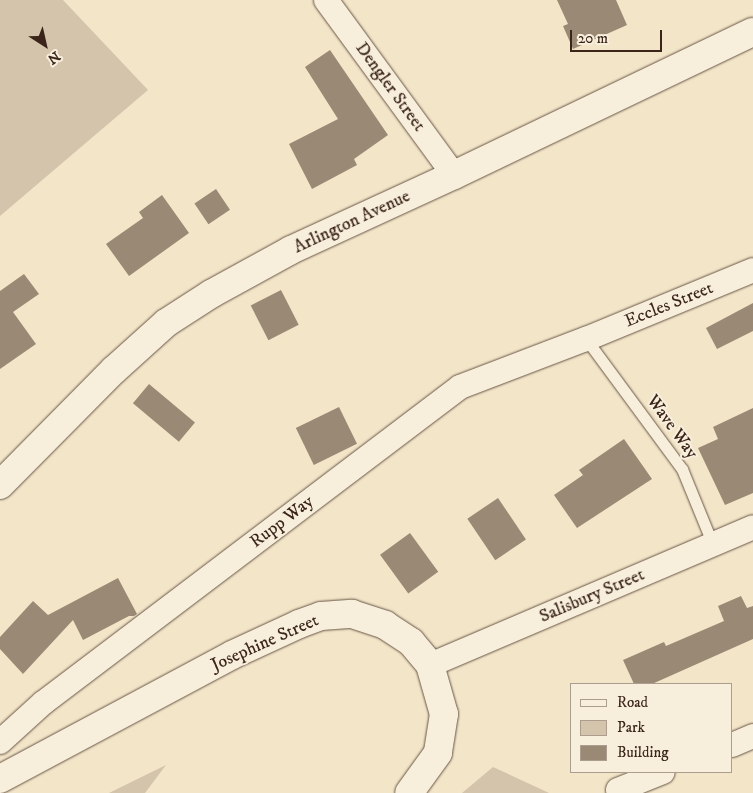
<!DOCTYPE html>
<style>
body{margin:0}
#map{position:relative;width:753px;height:793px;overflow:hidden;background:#f2e5c8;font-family:"IM FELL DW Pica",serif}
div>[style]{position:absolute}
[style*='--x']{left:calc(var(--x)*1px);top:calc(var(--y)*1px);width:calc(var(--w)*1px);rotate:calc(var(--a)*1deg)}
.green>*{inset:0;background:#d3c4ab}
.building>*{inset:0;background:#9a8975;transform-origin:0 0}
.roads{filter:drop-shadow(0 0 1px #695546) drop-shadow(0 0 1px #695546)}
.service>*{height:11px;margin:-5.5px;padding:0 5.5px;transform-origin:5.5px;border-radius:5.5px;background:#f7eedb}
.minor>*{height:24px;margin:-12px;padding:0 12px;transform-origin:12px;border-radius:12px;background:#f7eedb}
.tertiary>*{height:28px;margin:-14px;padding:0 14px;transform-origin:14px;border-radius:14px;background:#f7eedb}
span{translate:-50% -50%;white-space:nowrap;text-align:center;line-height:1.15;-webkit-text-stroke:4px #f7eedb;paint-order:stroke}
.street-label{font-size:18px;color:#3b251b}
.legend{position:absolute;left:570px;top:683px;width:162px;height:90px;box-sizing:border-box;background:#f7eedb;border:1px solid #ac9e8e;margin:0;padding:6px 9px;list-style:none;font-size:15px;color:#3b251b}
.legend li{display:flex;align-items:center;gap:10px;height:25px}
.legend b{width:25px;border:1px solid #ac9e8e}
.north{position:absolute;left:20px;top:20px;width:50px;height:50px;-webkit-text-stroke:4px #f7eedb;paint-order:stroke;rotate:145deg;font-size:14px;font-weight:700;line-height:20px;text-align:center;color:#3b251b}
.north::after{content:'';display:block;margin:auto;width:18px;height:22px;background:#3b251b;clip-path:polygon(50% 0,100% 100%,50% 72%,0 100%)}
.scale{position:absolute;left:570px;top:30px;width:92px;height:22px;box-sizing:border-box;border:2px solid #3b251b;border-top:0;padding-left:6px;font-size:15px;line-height:18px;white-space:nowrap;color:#3b251b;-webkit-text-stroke:4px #f7eedb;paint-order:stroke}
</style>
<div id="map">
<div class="green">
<i style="clip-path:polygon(0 0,63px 0,148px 90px,0 216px)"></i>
<i style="clip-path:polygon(166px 765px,145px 793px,109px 793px)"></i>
<i style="clip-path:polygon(493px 767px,547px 792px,549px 793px,462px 793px)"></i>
</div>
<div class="building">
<i style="clip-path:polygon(557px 0,616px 0,627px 25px,573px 49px,563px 26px,568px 24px)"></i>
<i style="clip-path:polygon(330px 50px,388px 135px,354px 159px,357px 165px,312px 189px,289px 144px,338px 119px,305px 67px)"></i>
<i style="left:216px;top:189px;width:25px;height:26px;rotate:56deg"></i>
<i style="clip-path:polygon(162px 195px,189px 233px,129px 276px,106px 244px,143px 218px,139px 212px)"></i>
<i style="clip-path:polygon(24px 274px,39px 294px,13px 312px,36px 344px,0 369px,0 291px)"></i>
<i style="left:281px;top:290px;width:39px;height:34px;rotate:63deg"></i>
<i style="clip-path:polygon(753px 303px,753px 331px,717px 349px,706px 328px)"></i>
<i style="left:149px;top:384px;width:60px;height:25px;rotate:40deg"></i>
<i style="left:339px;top:407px;width:41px;height:48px;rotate:64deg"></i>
<i style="clip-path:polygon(753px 408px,753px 493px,725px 505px,698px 448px,718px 439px,713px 427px)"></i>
<i style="clip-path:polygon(624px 439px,652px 479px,577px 528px,554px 495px,583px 475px,579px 470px)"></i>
<i style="left:498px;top:498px;width:50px;height:37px;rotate:56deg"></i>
<i style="left:410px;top:533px;width:48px;height:37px;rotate:54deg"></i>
<i style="clip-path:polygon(118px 578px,137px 614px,134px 616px,129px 616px,83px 640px,73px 620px,23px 674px,0 649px,0 637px,33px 601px,48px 615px)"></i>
<i style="clip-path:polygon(741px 596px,747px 608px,753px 606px,753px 639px,652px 684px,634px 684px,623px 660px,664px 642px,666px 646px,724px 621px,718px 606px)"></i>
</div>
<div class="roads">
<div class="service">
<i style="--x:586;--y:339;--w:162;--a:53.6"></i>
<i style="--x:682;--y:469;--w:82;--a:67.8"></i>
</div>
<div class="minor">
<i style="--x:326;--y:0;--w:217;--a:53.8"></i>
<i style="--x:430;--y:665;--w:351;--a:-23.1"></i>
<i style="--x:0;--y:742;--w:58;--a:-42.2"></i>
<i style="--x:43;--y:703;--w:523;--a:-37.15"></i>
<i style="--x:460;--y:387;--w:135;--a:-20.9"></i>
<i style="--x:586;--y:339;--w:181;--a:-22.4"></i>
<i style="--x:732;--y:745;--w:23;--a:-23"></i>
<i style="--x:618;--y:790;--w:48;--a:-21.8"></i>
</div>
<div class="tertiary">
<i style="--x:0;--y:485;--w:162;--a:-45.3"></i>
<i style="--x:114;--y:370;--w:70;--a:-42.1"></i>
<i style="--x:166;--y:323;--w:54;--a:-32.8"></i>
<i style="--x:211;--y:294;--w:91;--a:-28.8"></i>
<i style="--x:291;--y:250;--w:179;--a:-24.7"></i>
<i style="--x:454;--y:175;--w:331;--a:-25.6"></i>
<i style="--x:0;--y:779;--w:263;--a:-28.1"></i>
<i style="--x:232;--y:655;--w:74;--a:-24.8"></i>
<i style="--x:299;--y:624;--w:23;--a:-20"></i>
<i style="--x:321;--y:616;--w:31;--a:-4"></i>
<i style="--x:352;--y:614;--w:35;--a:18"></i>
<i style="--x:385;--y:625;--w:31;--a:33"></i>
<i style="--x:411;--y:642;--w:30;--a:50"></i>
<i style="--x:430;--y:665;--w:51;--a:74.1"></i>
<i style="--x:444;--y:714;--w:39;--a:99"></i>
<i style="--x:438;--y:753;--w:49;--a:125.9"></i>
</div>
</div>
<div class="street-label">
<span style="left:390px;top:87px;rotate:54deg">Dengler Street</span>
<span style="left:352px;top:222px;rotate:-25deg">Arlington Avenue</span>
<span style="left:669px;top:305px;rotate:-22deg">Eccles Street</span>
<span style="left:672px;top:427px;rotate:54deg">Wave Way</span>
<span style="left:282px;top:522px;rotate:-37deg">Rupp Way</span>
<span style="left:592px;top:596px;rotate:-23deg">Salisbury Street</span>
<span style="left:265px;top:643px;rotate:-24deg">Josephine Street</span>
</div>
<ul class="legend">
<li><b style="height:6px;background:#f7eedb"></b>Road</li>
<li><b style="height:14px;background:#d3c4ab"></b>Park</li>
<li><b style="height:14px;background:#9a8975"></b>Building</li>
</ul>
<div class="north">N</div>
<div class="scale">20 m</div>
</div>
